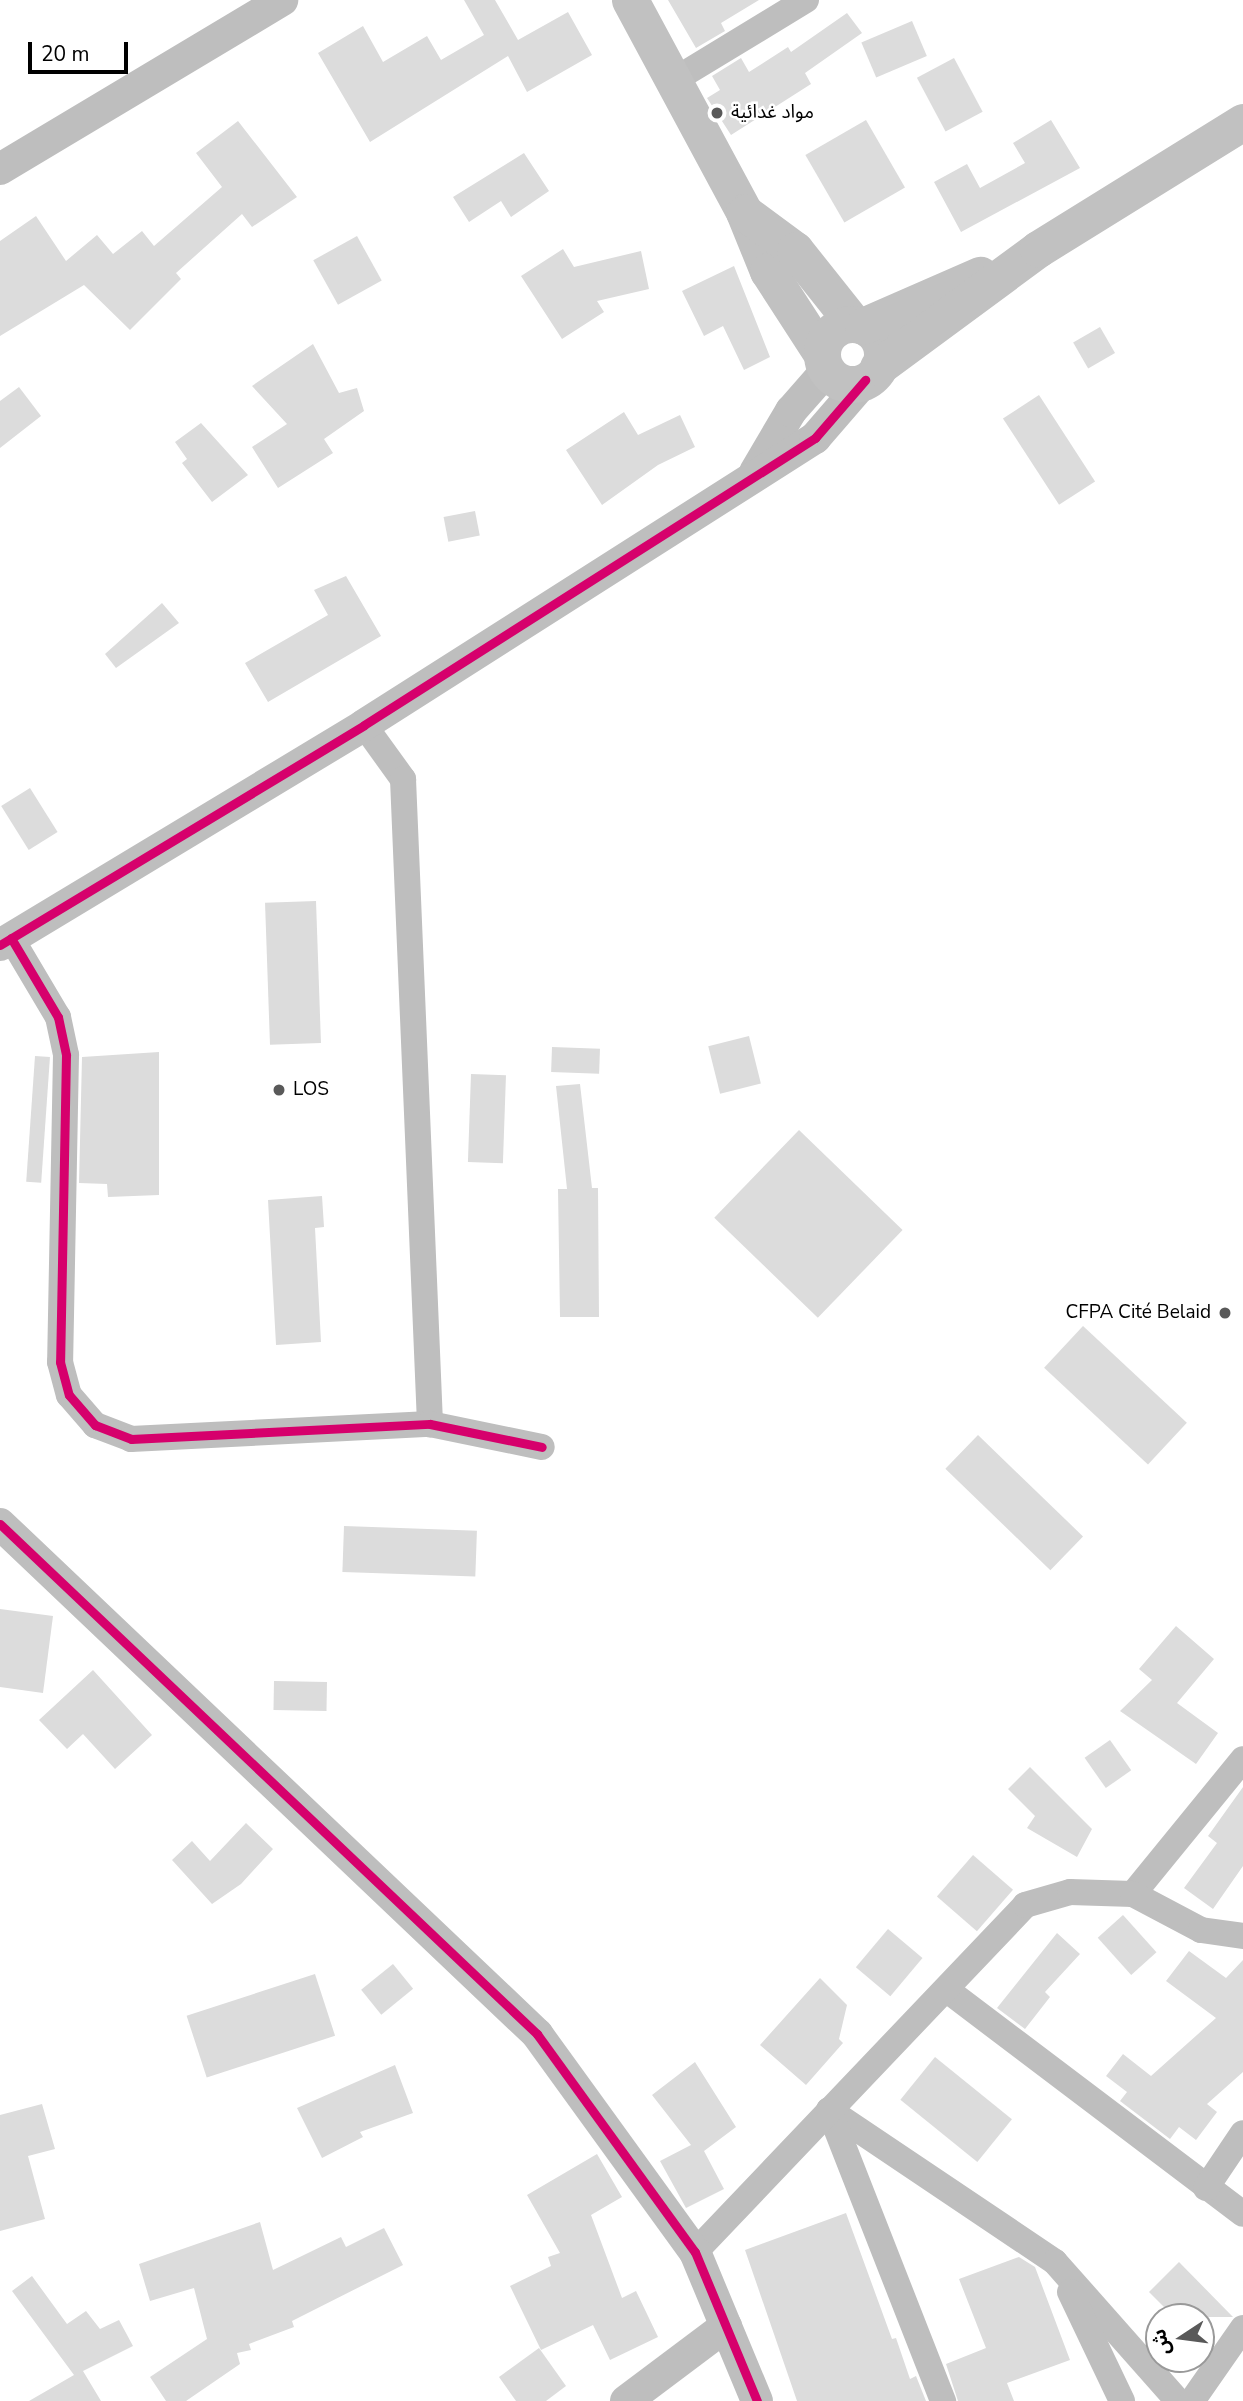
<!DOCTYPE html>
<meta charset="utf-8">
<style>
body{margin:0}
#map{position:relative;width:1243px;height:2401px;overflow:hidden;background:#fff;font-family:"Nunito Sans","Noto Sans Arabic",sans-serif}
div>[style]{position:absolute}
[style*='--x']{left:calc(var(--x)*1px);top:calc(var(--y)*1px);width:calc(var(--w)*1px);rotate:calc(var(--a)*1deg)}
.building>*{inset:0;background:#dcdcdc;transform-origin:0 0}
.minor>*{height:26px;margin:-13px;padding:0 13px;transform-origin:13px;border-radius:13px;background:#bebebe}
.tertiary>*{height:32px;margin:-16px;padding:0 16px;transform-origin:16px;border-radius:16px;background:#bebebe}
.secondary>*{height:37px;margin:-18.5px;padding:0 18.5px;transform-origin:18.5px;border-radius:18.5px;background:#c1c1c1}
.secondary>.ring{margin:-18.5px;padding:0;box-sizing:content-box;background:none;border:37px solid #c1c1c1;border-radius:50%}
.cycleway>*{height:9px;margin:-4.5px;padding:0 4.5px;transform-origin:4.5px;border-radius:4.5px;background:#d6006c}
.dots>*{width:19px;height:19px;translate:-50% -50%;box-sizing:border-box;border:4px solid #fff;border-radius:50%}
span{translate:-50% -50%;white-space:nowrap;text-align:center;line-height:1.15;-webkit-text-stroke:5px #fff;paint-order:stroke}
.poi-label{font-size:19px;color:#000}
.left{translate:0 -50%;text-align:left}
.right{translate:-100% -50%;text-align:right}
.north{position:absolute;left:1145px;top:2303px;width:70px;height:70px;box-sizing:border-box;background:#fff;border:2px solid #999;border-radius:50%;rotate:257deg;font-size:19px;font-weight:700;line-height:28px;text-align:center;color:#000}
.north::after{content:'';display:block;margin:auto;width:24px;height:32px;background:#595959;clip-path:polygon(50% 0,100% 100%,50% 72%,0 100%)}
.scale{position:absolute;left:28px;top:42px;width:100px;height:32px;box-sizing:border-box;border:4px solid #000;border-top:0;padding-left:9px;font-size:21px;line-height:24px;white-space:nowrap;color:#000;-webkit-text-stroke:5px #fff;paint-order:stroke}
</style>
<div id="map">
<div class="building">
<i style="clip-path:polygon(464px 0,495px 0,518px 40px,568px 12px,592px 55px,527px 92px,508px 56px,370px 142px,318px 53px,363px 26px,383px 62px,427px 36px,441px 60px,484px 35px)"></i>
<i style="clip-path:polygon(668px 0,759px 0,721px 23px,725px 31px,696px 48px)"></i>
<i style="clip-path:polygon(847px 13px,862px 33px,805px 73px,811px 84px,731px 135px,707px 98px,720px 90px,712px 76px,741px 58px,749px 72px,788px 47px,791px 52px)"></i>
<i style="left:912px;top:21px;width:38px;height:55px;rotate:67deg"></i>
<i style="left:954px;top:58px;width:61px;height:42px;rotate:62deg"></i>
<i style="left:866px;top:120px;width:78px;height:70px;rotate:60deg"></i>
<i style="clip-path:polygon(1051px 120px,1080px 168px,961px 232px,934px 182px,967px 164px,980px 188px,1025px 163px,1013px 143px)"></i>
<i style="clip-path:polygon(238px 121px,297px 197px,252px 227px,242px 214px,176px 273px,181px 279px,130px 330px,84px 285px,0 336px,0 241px,36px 216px,66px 261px,97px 235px,113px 254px,142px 231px,154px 246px,222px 187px,196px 153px)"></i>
<i style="clip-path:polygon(524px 153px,549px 191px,511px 217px,501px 201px,469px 222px,453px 197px)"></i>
<i style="left:357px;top:236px;width:51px;height:50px;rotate:61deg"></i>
<i style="clip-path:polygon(563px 249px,574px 267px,641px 251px,649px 289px,597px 301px,604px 312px,562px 339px,521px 276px)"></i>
<i style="clip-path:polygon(734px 266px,770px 357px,744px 370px,723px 326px,704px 336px,682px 291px)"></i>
<i style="left:1100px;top:327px;width:30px;height:31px;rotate:60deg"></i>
<i style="clip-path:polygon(313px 344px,339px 393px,357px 388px,364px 411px,324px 439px,333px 453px,278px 488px,252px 447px,287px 424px,252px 386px)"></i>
<i style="clip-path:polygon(19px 387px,41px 416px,0 448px,0 401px)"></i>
<i style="left:1039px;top:395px;width:103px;height:43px;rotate:57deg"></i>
<i style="clip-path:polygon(624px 412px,638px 435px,680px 415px,695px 447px,658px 465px,602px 505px,566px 450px)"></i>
<i style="clip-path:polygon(201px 423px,248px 475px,212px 502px,182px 463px,187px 459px,175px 442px)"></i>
<i style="left:475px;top:511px;width:25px;height:32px;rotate:79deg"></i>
<i style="clip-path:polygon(346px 576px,381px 636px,268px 702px,245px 663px,328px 615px,314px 590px)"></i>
<i style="clip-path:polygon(162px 603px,179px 623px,116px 668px,105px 654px)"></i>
<i style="left:30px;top:788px;width:52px;height:34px;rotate:58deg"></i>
<i style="left:316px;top:901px;width:142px;height:51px;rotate:88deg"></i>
<i style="left:749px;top:1036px;width:49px;height:42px;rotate:76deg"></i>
<i style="left:552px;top:1047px;width:48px;height:25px;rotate:2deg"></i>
<i style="clip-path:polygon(159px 1052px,159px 1195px,108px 1197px,107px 1184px,79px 1183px,82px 1057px)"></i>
<i style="left:35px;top:1056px;width:15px;height:126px;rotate:4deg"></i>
<i style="left:471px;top:1074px;width:35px;height:88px;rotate:2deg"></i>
<i style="clip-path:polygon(580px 1084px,592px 1188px,598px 1188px,599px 1317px,560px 1317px,558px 1189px,567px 1189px,556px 1086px)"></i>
<i style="left:799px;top:1130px;width:144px;height:122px;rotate:44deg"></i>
<i style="clip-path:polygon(322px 1196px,324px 1227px,315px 1228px,321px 1342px,276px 1345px,268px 1200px)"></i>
<i style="left:1083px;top:1326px;width:142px;height:57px;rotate:43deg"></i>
<i style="left:978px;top:1435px;width:146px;height:47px;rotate:44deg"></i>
<i style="left:344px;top:1526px;width:133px;height:46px;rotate:2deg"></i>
<i style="clip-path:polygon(0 1609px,53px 1616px,43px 1693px,0 1687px)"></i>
<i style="clip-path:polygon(1176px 1626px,1214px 1659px,1177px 1703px,1218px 1733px,1196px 1764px,1120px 1711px,1152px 1680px,1139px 1669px)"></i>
<i style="clip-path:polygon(93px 1670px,152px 1735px,115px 1769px,83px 1734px,67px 1749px,39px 1720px)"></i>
<i style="left:274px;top:1681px;width:53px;height:29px;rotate:1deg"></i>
<i style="left:1110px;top:1740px;width:37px;height:31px;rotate:55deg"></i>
<i style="clip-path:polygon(1030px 1767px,1092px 1829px,1077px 1857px,1027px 1828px,1035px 1816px,1008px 1789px)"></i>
<i style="clip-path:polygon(1243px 1787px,1243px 1866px,1213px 1909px,1184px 1888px,1217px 1843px,1208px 1836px)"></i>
<i style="clip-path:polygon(246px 1823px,273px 1849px,241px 1884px,212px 1904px,172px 1860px,192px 1841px,210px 1861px)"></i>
<i style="left:973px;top:1855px;width:53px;height:55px;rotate:41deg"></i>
<i style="left:1123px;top:1915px;width:50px;height:34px;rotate:48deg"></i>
<i style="left:888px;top:1929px;width:45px;height:50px;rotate:40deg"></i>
<i style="clip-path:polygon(1057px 1933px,1080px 1954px,1045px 1992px,1050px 1997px,1025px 2029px,997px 2008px)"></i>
<i style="clip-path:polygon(1189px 1951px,1226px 1978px,1243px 1960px,1243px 2072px,1207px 2104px,1217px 2112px,1196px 2140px,1179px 2127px,1170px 2139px,1120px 2101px,1127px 2092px,1106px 2076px,1123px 2054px,1151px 2076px,1216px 2018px,1166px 1981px)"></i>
<i style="left:393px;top:1964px;width:32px;height:41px;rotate:51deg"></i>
<i style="left:315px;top:1974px;width:65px;height:135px;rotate:72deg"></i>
<i style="clip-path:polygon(820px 1978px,847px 2005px,839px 2039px,843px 2043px,806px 2085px,760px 2045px)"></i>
<i style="left:935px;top:2057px;width:99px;height:55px;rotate:39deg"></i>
<i style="clip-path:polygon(695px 2062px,736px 2127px,704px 2151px,724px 2189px,686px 2208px,660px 2161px,691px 2145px,652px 2095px)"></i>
<i style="clip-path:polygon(395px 2065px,413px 2113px,360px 2132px,363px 2137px,322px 2158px,297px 2108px)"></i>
<i style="clip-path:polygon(42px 2104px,55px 2149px,28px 2156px,45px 2219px,0 2231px,0 2115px)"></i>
<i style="clip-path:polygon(597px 2154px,622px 2197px,591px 2215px,622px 2298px,636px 2291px,658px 2337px,610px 2360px,593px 2325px,541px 2350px,510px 2286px,551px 2266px,548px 2257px,560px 2253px,527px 2195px)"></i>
<i style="clip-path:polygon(846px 2213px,892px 2339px,896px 2338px,910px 2379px,916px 2376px,926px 2401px,797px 2401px,745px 2250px)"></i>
<i style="clip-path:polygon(260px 2222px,273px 2270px,341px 2237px,346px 2247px,384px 2228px,403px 2265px,292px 2321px,294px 2327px,249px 2344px,251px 2350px,237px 2353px,240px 2364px,186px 2401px,166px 2401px,150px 2377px,207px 2339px,194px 2288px,150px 2301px,139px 2264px)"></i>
<i style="clip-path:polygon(1019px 2257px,1035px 2267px,1070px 2360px,1007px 2383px,1014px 2401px,958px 2401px,946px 2364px,986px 2348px,959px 2279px)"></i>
<i style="clip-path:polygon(1179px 2262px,1233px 2317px,1174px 2317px,1149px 2292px)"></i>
<i style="clip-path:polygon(32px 2276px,67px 2324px,86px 2311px,100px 2329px,119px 2320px,133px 2346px,83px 2371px,101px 2401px,29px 2401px,74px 2375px,12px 2291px)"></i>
<i style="clip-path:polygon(539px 2348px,566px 2386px,546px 2401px,516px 2401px,499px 2377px)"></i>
</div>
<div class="minor">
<i style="--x:671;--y:82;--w:158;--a:-31.3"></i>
<i style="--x:364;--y:725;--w:67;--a:54.2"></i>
<i style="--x:403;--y:779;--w:646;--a:87.6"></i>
<i style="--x:11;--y:938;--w:92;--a:59.3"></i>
<i style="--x:58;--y:1017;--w:39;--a:78"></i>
<i style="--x:66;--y:1055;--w:307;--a:91.1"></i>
<i style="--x:60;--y:1362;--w:34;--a:75"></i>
<i style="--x:69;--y:1395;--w:40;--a:49"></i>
<i style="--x:95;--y:1425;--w:39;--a:21"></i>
<i style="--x:131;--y:1439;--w:299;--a:-2.9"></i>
<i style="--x:430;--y:1424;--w:114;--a:11.6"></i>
<i style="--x:1133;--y:1894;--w:174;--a:-50.8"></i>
<i style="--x:947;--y:1990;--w:371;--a:37.1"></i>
<i style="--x:829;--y:2110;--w:272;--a:33.9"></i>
<i style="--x:1055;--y:2262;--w:186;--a:48.5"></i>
<i style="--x:829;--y:2110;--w:313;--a:68.6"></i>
<i style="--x:1206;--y:2188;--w:66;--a:-56.1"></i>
<i style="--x:695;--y:2252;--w:479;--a:-46.4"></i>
<i style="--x:1025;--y:1905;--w:47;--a:-16.1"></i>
<i style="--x:1070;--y:1892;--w:63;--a:1.8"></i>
<i style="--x:1133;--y:1894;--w:77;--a:27.9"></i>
<i style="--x:1201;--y:1930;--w:42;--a:8.1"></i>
<i style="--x:1070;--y:2292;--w:121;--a:64.5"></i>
<i style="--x:1192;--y:2401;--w:89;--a:-55.1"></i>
</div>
<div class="tertiary">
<i style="--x:0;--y:169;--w:329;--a:-30.9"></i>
<i style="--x:755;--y:472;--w:71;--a:-59.5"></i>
<i style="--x:791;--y:411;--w:55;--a:-48.7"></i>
<i style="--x:0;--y:945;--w:425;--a:-31.1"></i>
<i style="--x:364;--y:725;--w:535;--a:-32.47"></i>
<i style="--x:815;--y:438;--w:77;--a:-49.2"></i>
<i style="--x:0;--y:1524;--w:741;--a:43.52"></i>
<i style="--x:537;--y:2034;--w:269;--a:54.1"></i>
<i style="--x:695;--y:2252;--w:161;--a:67.4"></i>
<i style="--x:626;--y:2401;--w:125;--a:-36.9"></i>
</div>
<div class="secondary">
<i style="--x:630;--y:0;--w:241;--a:61.7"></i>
<i style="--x:744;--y:212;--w:64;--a:67.9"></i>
<i style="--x:768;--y:271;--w:98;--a:57.1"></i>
<i style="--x:745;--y:213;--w:62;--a:36.5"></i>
<i style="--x:795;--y:250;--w:93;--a:51.5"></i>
<i class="ring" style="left:822px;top:324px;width:23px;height:23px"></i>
<i style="--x:863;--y:326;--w:128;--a:-23.6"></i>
<i style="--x:878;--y:367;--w:199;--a:-36.4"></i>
<i style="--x:1038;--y:249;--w:241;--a:-31.8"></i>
</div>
<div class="cycleway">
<i style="--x:11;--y:938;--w:92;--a:59.3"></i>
<i style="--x:58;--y:1017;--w:39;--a:78"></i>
<i style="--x:66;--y:1055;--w:307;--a:91.1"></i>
<i style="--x:60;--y:1362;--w:34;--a:75"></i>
<i style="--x:69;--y:1395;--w:40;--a:49"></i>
<i style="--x:95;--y:1425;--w:39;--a:21"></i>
<i style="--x:131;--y:1439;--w:299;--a:-2.9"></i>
<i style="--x:430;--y:1424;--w:114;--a:11.6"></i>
<i style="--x:0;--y:945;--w:425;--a:-31.1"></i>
<i style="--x:364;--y:725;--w:535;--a:-32.47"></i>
<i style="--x:815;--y:438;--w:77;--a:-49.2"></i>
<i style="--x:0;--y:1524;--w:741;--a:43.52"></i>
<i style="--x:537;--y:2034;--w:269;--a:54.1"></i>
<i style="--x:695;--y:2252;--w:161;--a:67.4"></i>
</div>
<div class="dots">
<i style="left:717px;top:113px;background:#595959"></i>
<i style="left:279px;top:1090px;background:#595959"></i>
<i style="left:1225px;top:1313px;background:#595959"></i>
</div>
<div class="poi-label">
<span class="left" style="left:731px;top:113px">مواد غدائية</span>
<span class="left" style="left:293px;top:1090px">LOS</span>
<span class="right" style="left:1211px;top:1313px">CFPA Cité Belaid</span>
</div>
<div class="north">ش</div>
<div class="scale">20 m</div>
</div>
